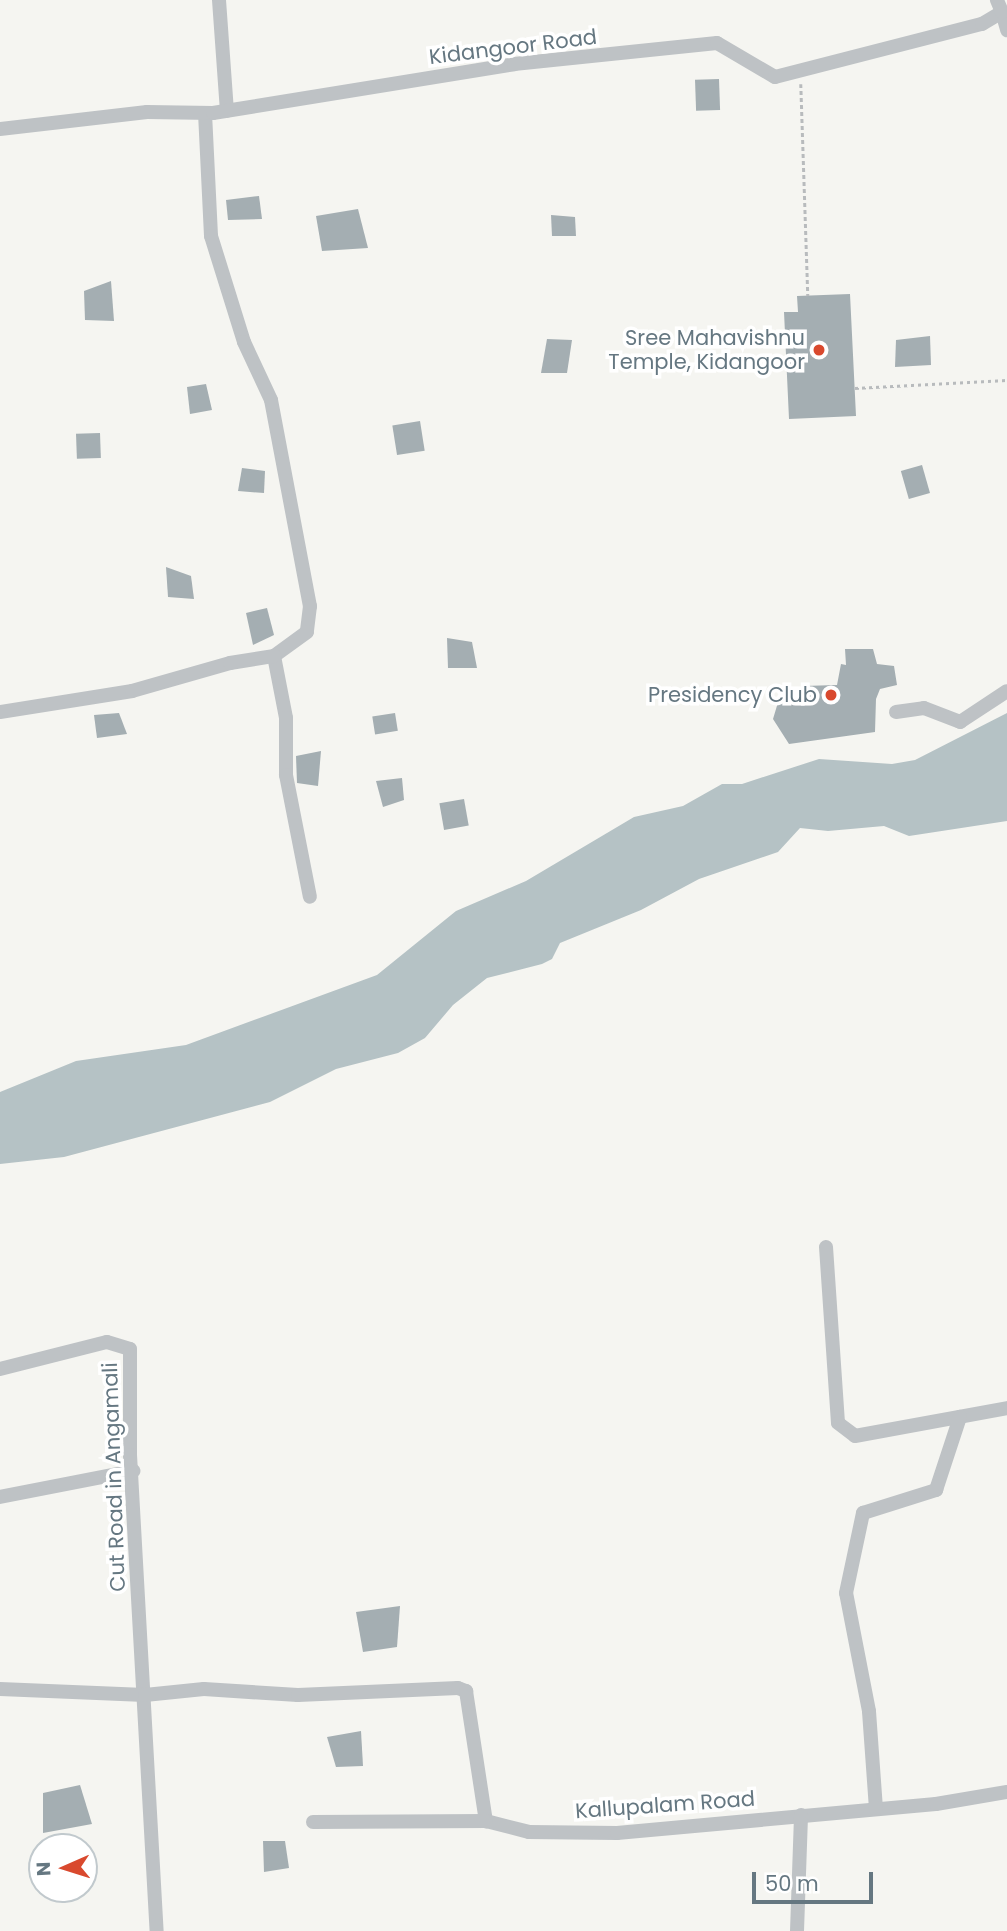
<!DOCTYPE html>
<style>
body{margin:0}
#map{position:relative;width:1007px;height:1931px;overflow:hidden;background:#f5f5f1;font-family:Poppins,sans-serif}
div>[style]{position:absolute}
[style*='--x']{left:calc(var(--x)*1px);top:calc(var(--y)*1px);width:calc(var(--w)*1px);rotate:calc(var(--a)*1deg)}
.water>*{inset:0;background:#b5c2c5}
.building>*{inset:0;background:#a4aeb2;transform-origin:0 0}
.path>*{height:2.5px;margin-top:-1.25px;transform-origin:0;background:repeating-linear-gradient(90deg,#b8bbbd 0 3.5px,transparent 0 7px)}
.minor>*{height:14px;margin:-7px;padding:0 7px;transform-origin:7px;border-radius:7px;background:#bec2c5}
.dots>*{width:19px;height:19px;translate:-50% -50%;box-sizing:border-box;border:4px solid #fff;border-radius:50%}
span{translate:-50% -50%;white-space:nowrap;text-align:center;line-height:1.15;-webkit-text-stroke:7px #fff;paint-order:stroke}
.street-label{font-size:21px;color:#657781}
.poi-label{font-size:21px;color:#657781}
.right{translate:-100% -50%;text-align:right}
.north{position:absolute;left:28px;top:1833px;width:70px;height:70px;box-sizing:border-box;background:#fff;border:2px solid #c1c9cd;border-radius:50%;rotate:267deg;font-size:19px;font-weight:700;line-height:28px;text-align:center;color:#657781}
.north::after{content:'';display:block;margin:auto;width:24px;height:32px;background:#d9492e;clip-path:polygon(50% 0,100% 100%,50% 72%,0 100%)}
.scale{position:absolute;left:752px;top:1872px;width:121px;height:32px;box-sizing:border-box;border:4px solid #657781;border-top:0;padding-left:9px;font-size:21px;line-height:24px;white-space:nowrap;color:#657781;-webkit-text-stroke:5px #fff;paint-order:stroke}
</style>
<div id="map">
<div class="water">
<i style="clip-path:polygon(1007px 713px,1007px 821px,909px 836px,884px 826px,828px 831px,800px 828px,778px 852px,699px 879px,641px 910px,560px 943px,552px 959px,542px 964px,487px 978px,453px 1005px,425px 1038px,398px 1053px,336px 1069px,270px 1102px,64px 1157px,0 1164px,0 1092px,76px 1061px,186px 1045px,377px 975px,456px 911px,526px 881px,634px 817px,683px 806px,722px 784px,742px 784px,819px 759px,892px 764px,915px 760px)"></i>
</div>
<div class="building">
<i style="left:719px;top:79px;width:31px;height:24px;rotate:88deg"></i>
<i style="clip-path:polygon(259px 196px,262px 219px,228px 220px,226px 200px)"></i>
<i style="clip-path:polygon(358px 209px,368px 248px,322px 251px,316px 216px)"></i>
<i style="clip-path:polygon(551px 215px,575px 217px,576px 236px,552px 236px)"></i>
<i style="clip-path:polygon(111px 281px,114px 321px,85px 320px,84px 291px)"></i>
<i style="clip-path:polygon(850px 294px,856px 416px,789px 419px,784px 312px,798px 312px,797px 296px)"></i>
<i style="clip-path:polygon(930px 336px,931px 365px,895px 367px,896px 340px)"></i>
<i style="clip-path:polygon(547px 339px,572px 340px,567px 373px,541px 373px)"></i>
<i style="clip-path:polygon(206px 384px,212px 410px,190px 414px,187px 387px)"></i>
<i style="left:420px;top:421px;width:30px;height:28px;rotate:81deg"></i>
<i style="left:100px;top:433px;width:25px;height:24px;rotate:88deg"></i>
<i style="left:922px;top:465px;width:29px;height:22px;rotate:74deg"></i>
<i style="clip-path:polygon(242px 468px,265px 471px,264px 493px,238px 491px)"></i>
<i style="clip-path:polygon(166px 567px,191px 576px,194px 599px,168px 597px)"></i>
<i style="clip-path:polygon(267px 608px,274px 635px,253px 645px,246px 613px)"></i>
<i style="clip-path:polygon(447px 638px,472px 642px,477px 668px,448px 668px)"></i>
<i style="clip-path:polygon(845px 649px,873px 649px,877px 664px,894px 666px,897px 685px,880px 689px,876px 699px,875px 732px,789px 744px,773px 719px,779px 699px,803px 686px,837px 685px,841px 664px,846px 665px)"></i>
<i style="clip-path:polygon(119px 713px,127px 734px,97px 738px,94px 715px)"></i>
<i style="left:395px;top:713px;width:18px;height:23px;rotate:81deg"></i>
<i style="clip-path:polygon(321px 751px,318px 786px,297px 783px,296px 756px)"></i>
<i style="clip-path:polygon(402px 778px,404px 800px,383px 807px,376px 781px)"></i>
<i style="left:464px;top:799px;width:27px;height:25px;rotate:80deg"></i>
<i style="clip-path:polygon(400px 1606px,397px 1647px,363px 1652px,356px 1612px)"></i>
<i style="clip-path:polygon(361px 1731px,363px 1766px,336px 1767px,327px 1737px)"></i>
<i style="clip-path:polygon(80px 1785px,92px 1824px,43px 1833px,43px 1793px)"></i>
<i style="clip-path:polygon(263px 1841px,285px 1841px,289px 1868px,264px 1872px)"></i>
</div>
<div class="path">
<i style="--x:801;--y:84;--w:212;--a:88.1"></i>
<i style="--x:855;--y:388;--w:152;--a:-3"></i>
</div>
<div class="minor">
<i style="--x:219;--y:0;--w:111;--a:85.9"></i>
<i style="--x:1002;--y:12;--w:19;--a:74"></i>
<i style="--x:205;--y:113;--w:123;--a:87.2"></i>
<i style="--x:211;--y:236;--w:111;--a:72.7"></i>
<i style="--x:244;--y:342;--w:64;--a:65"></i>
<i style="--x:271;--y:400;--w:210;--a:79.3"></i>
<i style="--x:310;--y:606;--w:26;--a:97"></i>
<i style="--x:307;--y:632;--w:41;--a:144"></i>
<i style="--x:274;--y:656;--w:63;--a:79"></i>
<i style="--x:286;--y:718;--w:57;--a:90"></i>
<i style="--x:286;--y:775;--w:124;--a:78.9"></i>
<i style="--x:0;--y:129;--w:148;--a:-6.6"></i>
<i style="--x:147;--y:112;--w:66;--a:0.9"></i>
<i style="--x:213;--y:113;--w:305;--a:-9.2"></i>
<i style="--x:514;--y:64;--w:204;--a:-5.9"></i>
<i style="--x:717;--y:43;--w:67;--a:30.4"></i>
<i style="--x:775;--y:77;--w:214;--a:-14.4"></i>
<i style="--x:982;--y:24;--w:23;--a:-31"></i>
<i style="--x:1002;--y:12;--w:13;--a:-113"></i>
<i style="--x:0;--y:712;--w:134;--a:-9"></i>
<i style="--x:132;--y:691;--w:102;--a:-15.9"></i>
<i style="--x:230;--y:663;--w:45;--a:-9"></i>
<i style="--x:896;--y:712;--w:28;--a:-8"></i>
<i style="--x:924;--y:708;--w:39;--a:21"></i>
<i style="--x:960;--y:722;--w:56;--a:-33.4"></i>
<i style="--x:826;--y:1247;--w:176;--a:86.1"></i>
<i style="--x:838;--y:1423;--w:21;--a:37"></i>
<i style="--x:855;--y:1436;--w:155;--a:-10.4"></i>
<i style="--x:0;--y:1369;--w:110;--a:-14.2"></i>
<i style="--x:107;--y:1342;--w:24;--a:17"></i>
<i style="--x:130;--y:1349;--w:106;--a:90"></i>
<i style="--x:130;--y:1455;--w:477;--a:86.8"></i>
<i style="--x:0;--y:1497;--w:136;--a:-11.1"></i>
<i style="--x:0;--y:1689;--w:145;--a:2.4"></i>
<i style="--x:145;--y:1695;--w:59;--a:-5.8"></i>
<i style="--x:204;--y:1689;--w:94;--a:3.7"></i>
<i style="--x:298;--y:1695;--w:160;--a:-2.5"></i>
<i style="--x:458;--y:1688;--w:9;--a:21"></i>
<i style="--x:466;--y:1691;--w:132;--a:81.3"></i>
<i style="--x:486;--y:1821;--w:44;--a:14.3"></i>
<i style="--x:529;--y:1832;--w:88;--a:0.7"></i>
<i style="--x:617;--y:1833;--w:320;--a:-5.2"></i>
<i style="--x:936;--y:1804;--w:72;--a:-9.6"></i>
<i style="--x:876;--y:1809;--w:98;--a:-94.1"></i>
<i style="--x:869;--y:1711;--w:120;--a:-101"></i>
<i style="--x:846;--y:1593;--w:82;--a:-78"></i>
<i style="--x:863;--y:1513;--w:77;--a:-17.5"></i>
<i style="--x:936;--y:1490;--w:77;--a:-71.8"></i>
<i style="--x:313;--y:1822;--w:173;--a:-0.3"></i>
<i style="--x:797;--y:1931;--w:116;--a:-88"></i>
</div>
<div class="dots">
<i style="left:819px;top:350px;background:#d9492e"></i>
<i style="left:831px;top:695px;background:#d9492e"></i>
</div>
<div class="street-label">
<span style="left:513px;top:47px;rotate:-7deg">Kidangoor Road</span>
<span style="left:114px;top:1477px;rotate:-92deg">Cut Road in Angamali</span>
<span style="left:665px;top:1805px;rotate:-4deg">Kallupalam Road</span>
</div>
<div class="poi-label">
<span class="right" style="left:805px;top:350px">Sree Mahavishnu<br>Temple, Kidangoor</span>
<span class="right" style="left:817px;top:695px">Presidency Club</span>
</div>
<div class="north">N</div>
<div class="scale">50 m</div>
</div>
